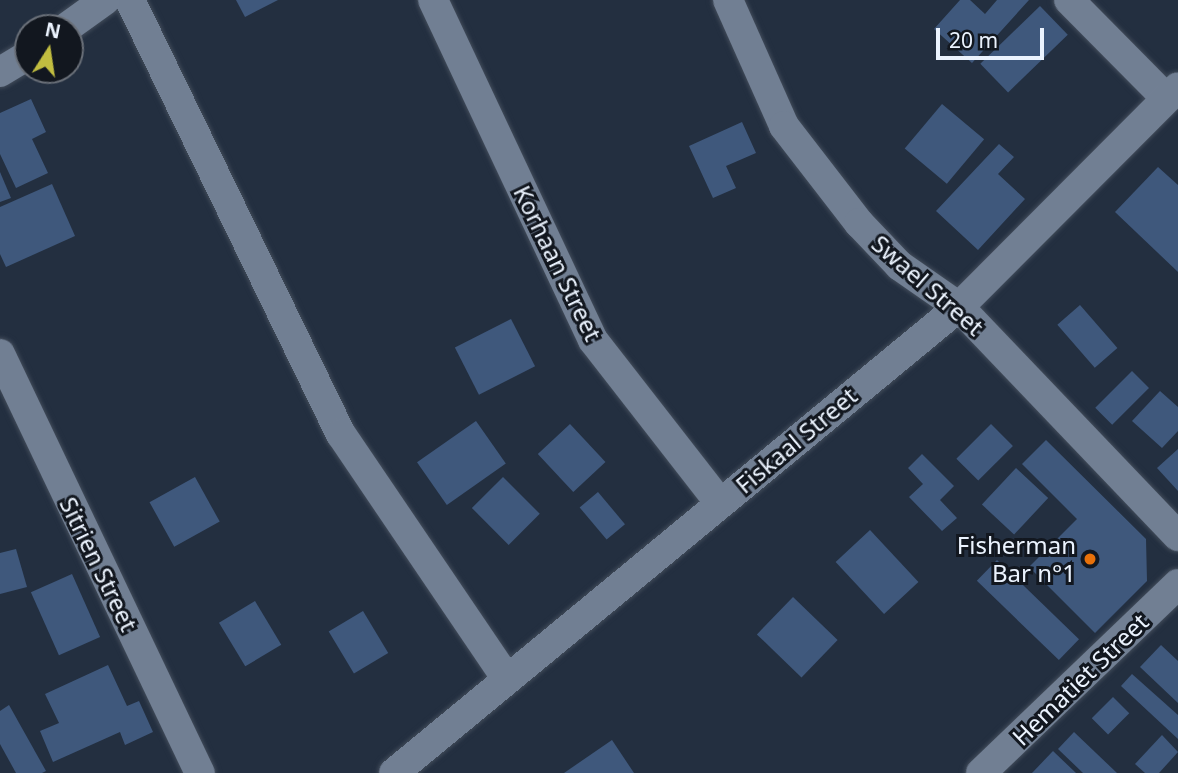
<!DOCTYPE html>
<meta charset="utf-8">
<style>
body{margin:0}
#map{position:relative;width:1178px;height:773px;overflow:hidden;background:#232f40;font-family:"Noto Sans",sans-serif}
div>[style]{position:absolute}
[style*='--x']{left:calc(var(--x)*1px);top:calc(var(--y)*1px);width:calc(var(--w)*1px);rotate:calc(var(--a)*1deg)}
.building>*{inset:0;background:#3f587c;transform-origin:0 0}
.roads{filter:drop-shadow(0 0 2px #424c5a) drop-shadow(0 0 2px #424c5a)}
.minor>*{height:30px;margin:-15px;padding:0 15px;transform-origin:15px;border-radius:15px;background:#717f93}
.dots>*{width:19px;height:19px;translate:-50% -50%;box-sizing:border-box;border:4px solid #12171f;border-radius:50%}
span{translate:-50% -50%;white-space:nowrap;text-align:center;line-height:1.15;-webkit-text-stroke:6px #12171f;paint-order:stroke}
.street-label{font-size:24px;color:#ebf3fe}
.poi-label{font-size:24px;color:#ebf3fe}
.right{translate:-100% -50%;text-align:right}
.north{position:absolute;left:14px;top:14px;width:70px;height:70px;box-sizing:border-box;background:#12171f;border:2px solid #696f78;border-radius:50%;rotate:12deg;font-size:19px;font-weight:700;line-height:28px;text-align:center;color:#ebf3fe}
.north::after{content:'';display:block;margin:auto;width:24px;height:32px;background:#c1bd40;clip-path:polygon(50% 0,100% 100%,50% 72%,0 100%)}
.scale{position:absolute;left:936px;top:28px;width:108px;height:32px;box-sizing:border-box;border:4px solid #ebf3fe;border-top:0;padding-left:9px;font-size:21px;line-height:24px;white-space:nowrap;color:#ebf3fe;-webkit-text-stroke:5px #12171f;paint-order:stroke}
</style>
<div id="map">
<div class="building">
<i style="clip-path:polygon(236px 0,278px 0,245px 17px)"></i>
<i style="clip-path:polygon(960px 0,970px 0,985px 14px,997px 0,1029px 0,972px 63px,934px 29px)"></i>
<i style="left:1040px;top:6px;width:40px;height:83px;rotate:46deg"></i>
<i style="clip-path:polygon(31px 99px,46px 132px,32px 139px,48px 173px,16px 188px,0 154px,0 113px)"></i>
<i style="left:942px;top:104px;width:55px;height:58px;rotate:40deg"></i>
<i style="clip-path:polygon(742px 122px,756px 153px,726px 166px,736px 188px,713px 198px,689px 146px)"></i>
<i style="clip-path:polygon(999px 144px,1014px 157px,998px 174px,1025px 199px,978px 250px,936px 211px)"></i>
<i style="clip-path:polygon(1158px 167px,1178px 185px,1178px 272px,1115px 212px)"></i>
<i style="clip-path:polygon(0 172px,11px 198px,0 202px)"></i>
<i style="clip-path:polygon(52px 184px,75px 236px,6px 267px,0 254px,0 207px)"></i>
<i style="left:1080px;top:305px;width:57px;height:30px;rotate:49deg"></i>
<i style="left:511px;top:319px;width:53px;height:63px;rotate:63deg"></i>
<i style="left:1132px;top:371px;width:24px;height:52px;rotate:45deg"></i>
<i style="clip-path:polygon(1160px 391px,1178px 407px,1178px 431px,1162px 448px,1132px 421px)"></i>
<i style="left:476px;top:421px;width:52px;height:72px;rotate:55deg"></i>
<i style="left:570px;top:424px;width:52px;height:44px;rotate:47deg"></i>
<i style="left:991px;top:424px;width:31px;height:49px;rotate:45deg"></i>
<i style="clip-path:polygon(1046px 440px,1146px 539px,1147px 581px,1095px 633px,1029px 567px,1077px 519px,1022px 464px)"></i>
<i style="clip-path:polygon(1178px 449px,1178px 491px,1157px 468px)"></i>
<i style="clip-path:polygon(922px 454px,954px 486px,940px 500px,957px 518px,942px 531px,909px 497px,923px 484px,908px 468px)"></i>
<i style="left:1016px;top:468px;width:44px;height:50px;rotate:43deg"></i>
<i style="left:195px;top:477px;width:51px;height:52px;rotate:61deg"></i>
<i style="left:503px;top:477px;width:52px;height:44px;rotate:45deg"></i>
<i style="left:598px;top:492px;width:42px;height:24px;rotate:50deg"></i>
<i style="left:870px;top:530px;width:71px;height:47px;rotate:47deg"></i>
<i style="clip-path:polygon(16px 549px,27px 587px,0 594px,0 553px)"></i>
<i style="left:997px;top:560px;width:114px;height:29px;rotate:44deg"></i>
<i style="left:72px;top:574px;width:69px;height:45px;rotate:66deg"></i>
<i style="left:793px;top:597px;width:62px;height:52px;rotate:44deg"></i>
<i style="left:255px;top:601px;width:51px;height:42px;rotate:59deg"></i>
<i style="left:363px;top:611px;width:49px;height:40px;rotate:59deg"></i>
<i style="clip-path:polygon(1161px 645px,1178px 661px,1178px 703px,1140px 667px)"></i>
<i style="clip-path:polygon(108px 665px,127px 706px,139px 701px,153px 732px,125px 745px,120px 732px,53px 762px,40px 731px,59px 723px,45px 694px)"></i>
<i style="clip-path:polygon(1132px 674px,1178px 715px,1178px 739px,1121px 686px)"></i>
<i style="left:1113px;top:697px;width:23px;height:30px;rotate:45deg"></i>
<i style="clip-path:polygon(9px 705px,46px 771px,42px 773px,16px 773px,0 744px,0 711px)"></i>
<i style="clip-path:polygon(1074px 732px,1117px 773px,1083px 773px,1058px 749px)"></i>
<i style="clip-path:polygon(1162px 735px,1178px 752px,1159px 773px,1145px 773px,1135px 764px)"></i>
<i style="clip-path:polygon(612px 740px,634px 773px,564px 773px)"></i>
<i style="clip-path:polygon(1053px 751px,1076px 773px,1032px 773px)"></i>
</div>
<div class="roads">
<div class="minor">
<i style="--x:130;--y:0;--w:483;--a:64.1"></i>
<i style="--x:341;--y:434;--w:295;--a:55.9"></i>
<i style="--x:433;--y:0;--w:376;--a:64.8"></i>
<i style="--x:593;--y:340;--w:207;--a:52.1"></i>
<i style="--x:728;--y:0;--w:138;--a:66"></i>
<i style="--x:784;--y:126;--w:123;--a:52.3"></i>
<i style="--x:859;--y:223;--w:59;--a:46.4"></i>
<i style="--x:900;--y:266;--w:72;--a:34.8"></i>
<i style="--x:959;--y:307;--w:317;--a:46.3"></i>
<i style="--x:1069;--y:0;--w:138;--a:45.3"></i>
<i style="--x:66;--y:28;--w:48;--a:-35.7"></i>
<i style="--x:0;--y:72;--w:33;--a:-31"></i>
<i style="--x:0;--y:354;--w:464;--a:64.5"></i>
<i style="--x:394;--y:773;--w:732;--a:-39.52"></i>
<i style="--x:959;--y:307;--w:310;--a:-45.1"></i>
<i style="--x:981;--y:773;--w:273;--a:-43.8"></i>
</div>
</div>
<div class="dots">
<i style="left:1090px;top:559px;background:#e8710a"></i>
</div>
<div class="street-label">
<span style="left:558px;top:263px;rotate:64deg">Korhaan Street</span>
<span style="left:928px;top:285px;rotate:41deg">Swael Street</span>
<span style="left:796px;top:440px;rotate:-40deg">Fiskaal Street</span>
<span style="left:99px;top:564px;rotate:64deg">Sitrien Street</span>
<span style="left:1080px;top:679px;rotate:-44deg">Hematiet Street</span>
</div>
<div class="poi-label">
<span class="right" style="left:1076px;top:559px">Fisherman<br>Bar n°1</span>
</div>
<div class="north">N</div>
<div class="scale">20 m</div>
</div>
